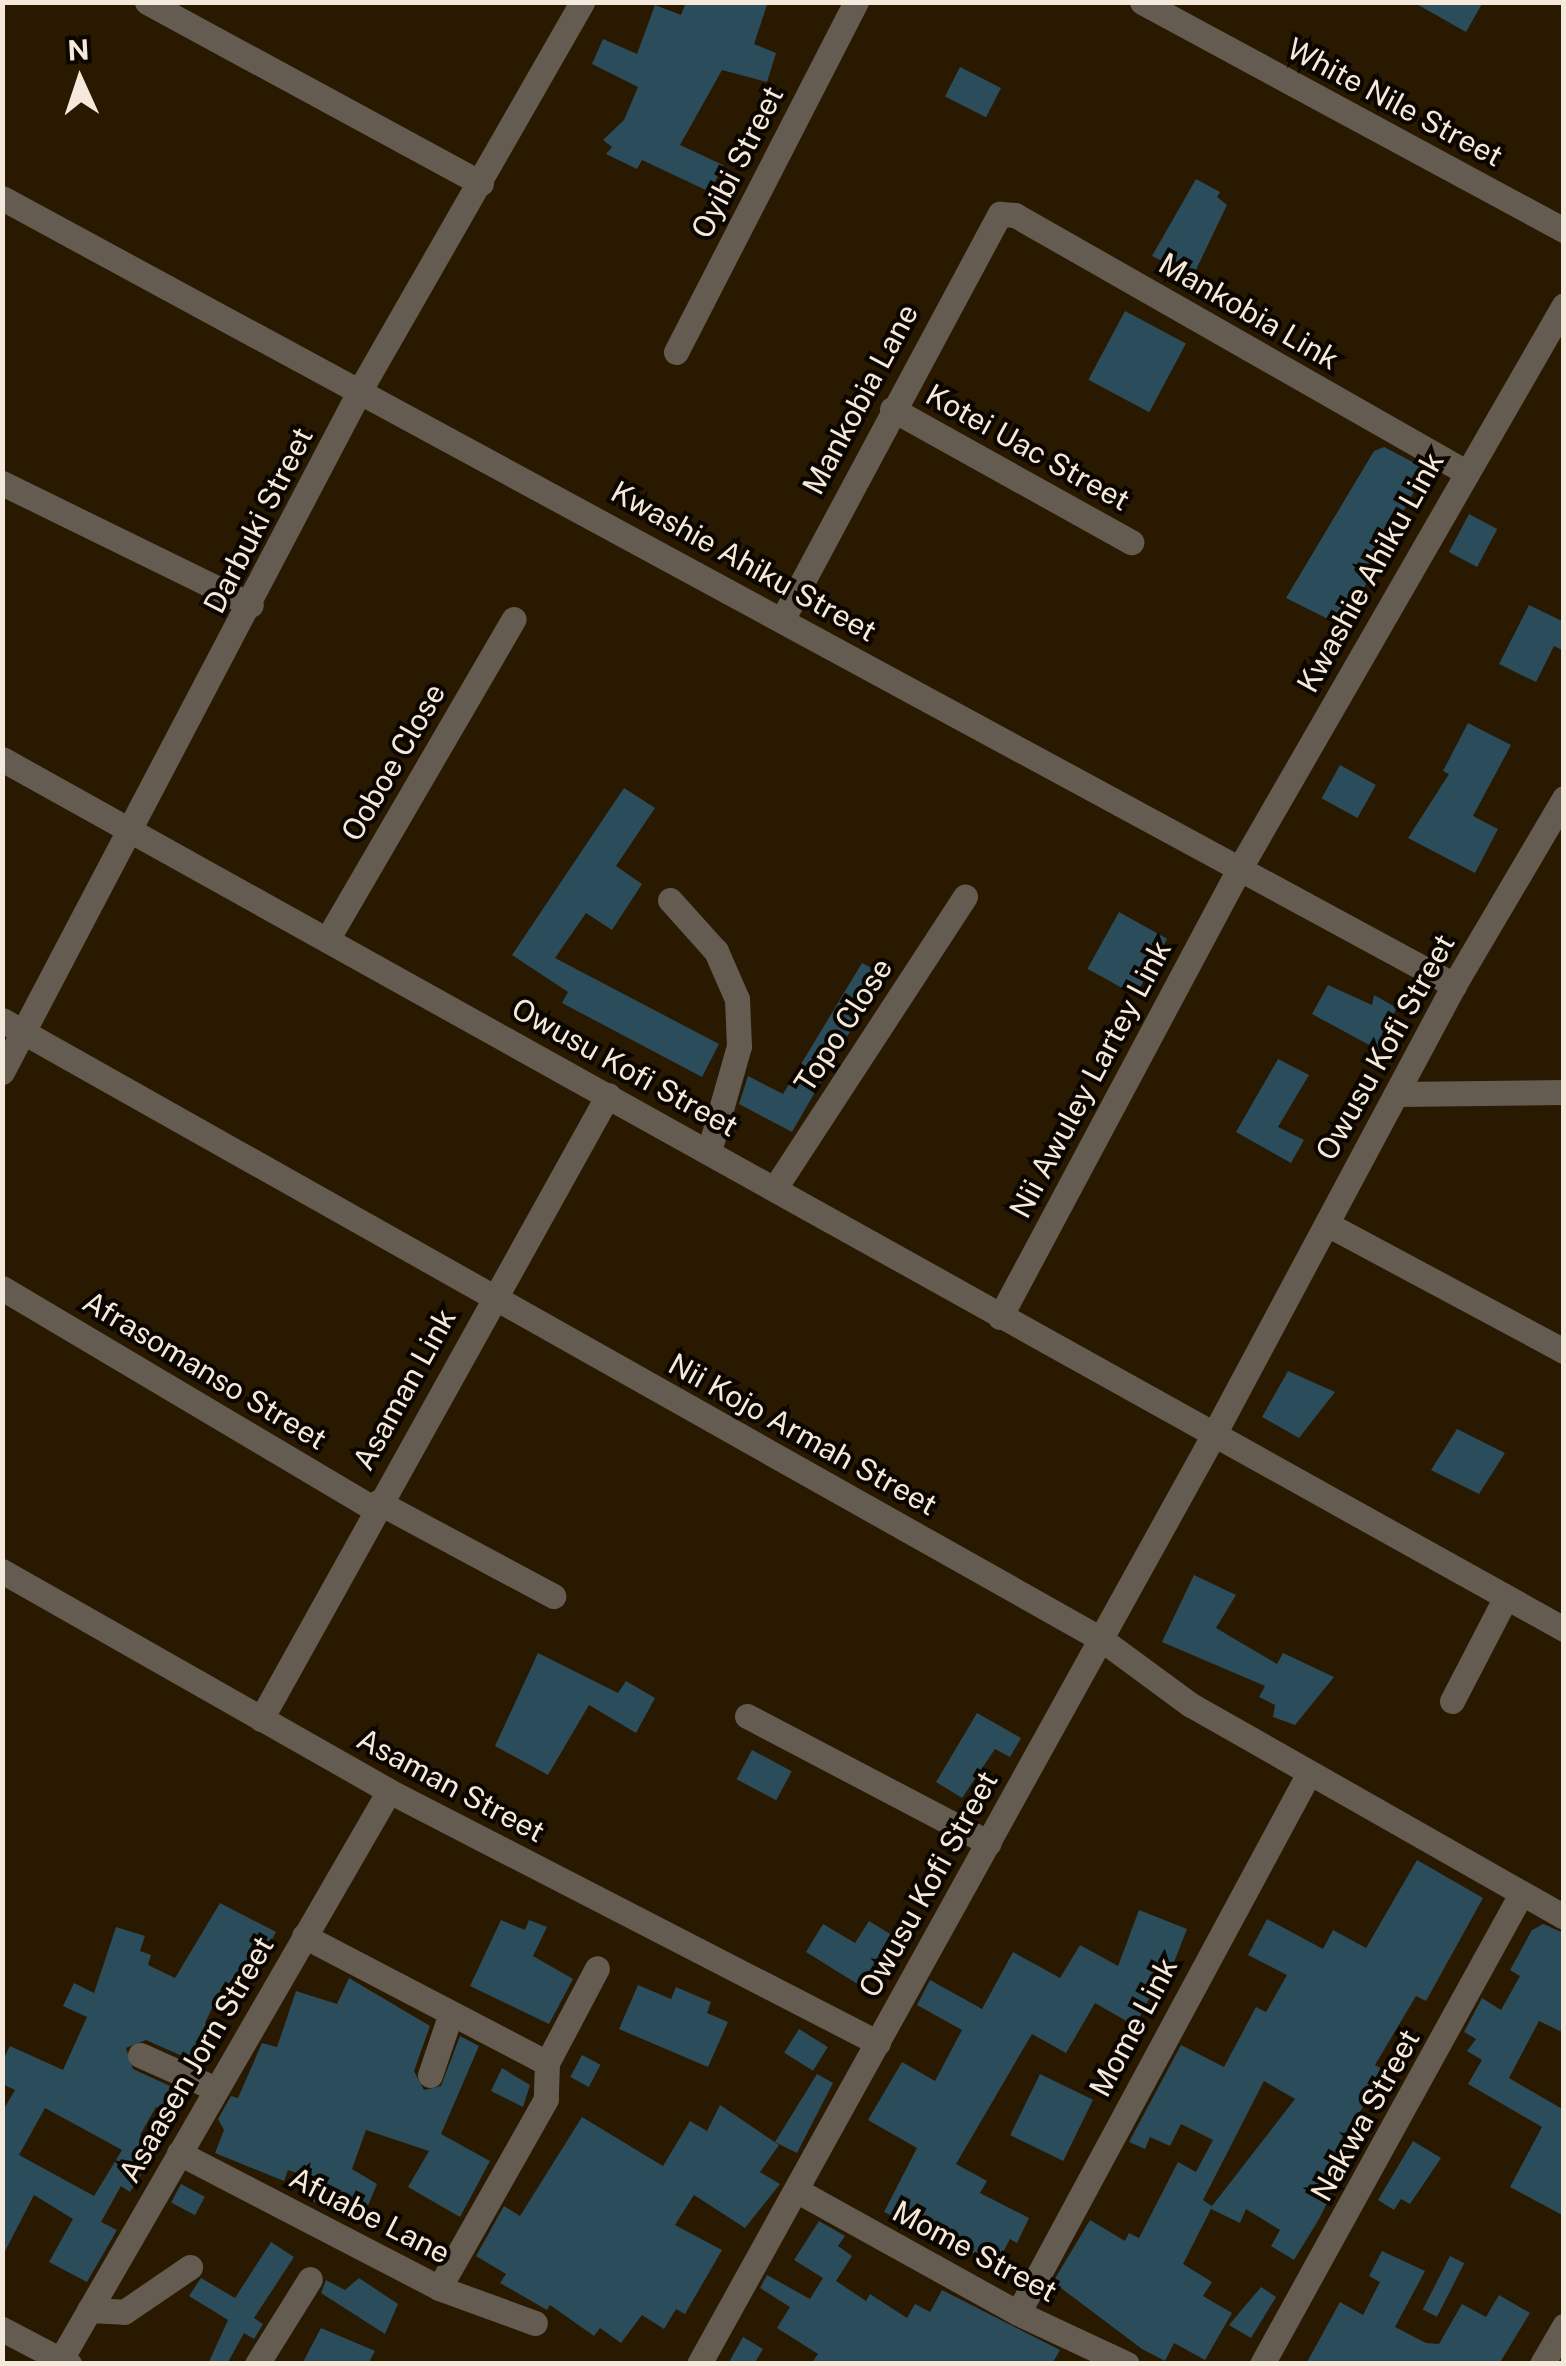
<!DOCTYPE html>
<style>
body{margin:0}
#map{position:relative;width:1566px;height:2366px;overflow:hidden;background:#291900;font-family:"Public Sans",sans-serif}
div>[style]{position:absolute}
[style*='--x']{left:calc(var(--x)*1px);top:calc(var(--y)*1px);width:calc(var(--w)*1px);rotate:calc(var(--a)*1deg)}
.building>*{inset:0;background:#2a4c5b;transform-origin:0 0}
.minor>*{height:25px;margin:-12.5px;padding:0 12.5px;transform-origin:12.5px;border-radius:12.5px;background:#645c50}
span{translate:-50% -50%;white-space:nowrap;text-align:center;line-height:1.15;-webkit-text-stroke:8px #0c0601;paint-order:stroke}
.street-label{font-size:30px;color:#f4e9da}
.frame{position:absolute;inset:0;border:5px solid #f4e9da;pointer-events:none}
.north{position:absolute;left:30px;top:30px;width:100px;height:100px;-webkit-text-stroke:8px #0c0601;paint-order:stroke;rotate:357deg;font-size:28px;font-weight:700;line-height:40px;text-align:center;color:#f4e9da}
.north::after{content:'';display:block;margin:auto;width:35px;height:45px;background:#f4e9da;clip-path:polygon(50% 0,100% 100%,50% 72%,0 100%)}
</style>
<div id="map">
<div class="building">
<i style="clip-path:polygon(686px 2px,768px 2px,754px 44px,776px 53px,767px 82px,722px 70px,680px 145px,723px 165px,710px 192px,642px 160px,637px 169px,606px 154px,612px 147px,603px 140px,624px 120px,638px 87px,592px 64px,603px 39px,637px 54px,655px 5px,681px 15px)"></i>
<i style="clip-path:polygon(1413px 2px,1483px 2px,1466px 32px)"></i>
<i style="left:960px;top:67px;width:46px;height:33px;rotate:27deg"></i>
<i style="clip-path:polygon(1196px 179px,1220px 192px,1217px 197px,1227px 205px,1193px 276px,1152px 256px)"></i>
<i style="left:1125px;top:311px;width:69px;height:78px;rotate:28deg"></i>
<i style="clip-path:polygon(1384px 447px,1426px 469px,1390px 536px,1384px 533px,1367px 560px,1374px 570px,1360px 595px,1351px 592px,1334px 622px,1286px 598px,1374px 451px)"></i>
<i style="left:1469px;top:514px;width:32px;height:43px;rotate:28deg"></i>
<i style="clip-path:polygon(1529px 605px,1564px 622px,1564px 651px,1554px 646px,1536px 682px,1499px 664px)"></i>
<i style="clip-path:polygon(1468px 723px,1511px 745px,1473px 816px,1498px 829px,1475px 873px,1408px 838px,1449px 774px,1443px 771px)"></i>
<i style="left:1340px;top:765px;width:41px;height:38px;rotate:29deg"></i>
<i style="clip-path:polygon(624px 788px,655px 808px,616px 866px,642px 884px,612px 930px,586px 913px,555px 958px,719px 1044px,702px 1077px,562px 1003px,568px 992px,512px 955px)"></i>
<i style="left:1119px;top:912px;width:55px;height:65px;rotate:29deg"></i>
<i style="clip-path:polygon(862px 963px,883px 974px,792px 1132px,739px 1104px,748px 1076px,783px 1094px)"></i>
<i style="clip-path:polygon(1328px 985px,1372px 1005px,1374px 995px,1397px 1008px,1385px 1029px,1395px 1035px,1384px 1053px,1312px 1014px)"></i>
<i style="clip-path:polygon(1278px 1059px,1309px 1075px,1278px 1127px,1304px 1140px,1291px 1163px,1236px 1132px)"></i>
<i style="clip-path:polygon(1288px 1371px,1335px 1392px,1299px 1438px,1262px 1417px)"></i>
<i style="clip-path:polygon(1457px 1429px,1505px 1453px,1479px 1494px,1431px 1470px)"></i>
<i style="clip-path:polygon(1194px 1575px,1236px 1595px,1216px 1628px,1277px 1664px,1283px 1653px,1334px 1677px,1295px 1725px,1273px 1717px,1275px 1705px,1259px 1697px,1265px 1686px,1162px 1642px)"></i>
<i style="clip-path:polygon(538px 1653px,618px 1693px,626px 1681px,655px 1698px,636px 1733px,589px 1705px,548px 1775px,495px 1746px)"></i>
<i style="clip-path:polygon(977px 1713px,1021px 1738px,1010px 1757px,995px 1749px,962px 1798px,936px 1782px)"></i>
<i style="left:752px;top:1750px;width:45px;height:33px;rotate:28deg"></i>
<i style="clip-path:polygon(evenodd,1417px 1860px,1483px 1898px,1426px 2001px,1416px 1996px,1375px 2065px,1382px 2069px,1352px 2128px,1362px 2133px,1319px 2219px,1294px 2260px,1271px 2246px,1280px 2230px,1246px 2209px,1240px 2223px,1211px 2209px,1183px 2264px,1212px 2282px,1203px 2296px,1232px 2313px,1205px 2360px,1174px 2343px,1165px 2361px,1142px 2349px,1053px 2282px,1090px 2220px,1125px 2241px,1129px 2233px,1139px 2238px,1178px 2162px,1196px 2172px,1213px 2140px,1181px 2124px,1170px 2146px,1150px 2137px,1145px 2149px,1129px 2142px,1181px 2045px,1224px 2067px,1256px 2007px,1266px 2012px,1287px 1975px,1248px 1955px,1267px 1919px,1323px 1949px,1333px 1930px,1366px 1948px,1417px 1860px,1264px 2081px,1295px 2099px,1212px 2206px,1203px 2200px,1264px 2081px)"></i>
<i style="clip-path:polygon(evenodd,220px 1903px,276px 1932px,260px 1962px,251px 1969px,242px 1965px,232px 1989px,223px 1985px,205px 2023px,215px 2028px,198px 2063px,146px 2040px,126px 2048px,133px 2069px,183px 2092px,171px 2115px,156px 2107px,140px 2135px,154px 2142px,141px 2165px,145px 2168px,130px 2192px,121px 2186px,101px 2222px,117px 2230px,87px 2282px,49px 2262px,73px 2219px,34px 2195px,2px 2257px,2px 2112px,15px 2090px,2px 2084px,2px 2062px,10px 2046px,63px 2070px,87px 2017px,63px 2006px,74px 1983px,94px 1993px,116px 1927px,145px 1936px,140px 1951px,151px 1955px,148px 1965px,175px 1978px,220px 1903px,45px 2108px,122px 2150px,94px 2196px,19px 2155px,45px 2108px)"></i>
<i style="clip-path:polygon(1139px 1910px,1187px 1929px,1169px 1975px,1163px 1972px,1135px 2026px,1095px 2003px,1066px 2053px,1032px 2034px,956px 2164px,987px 2181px,980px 2193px,1029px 2218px,1017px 2243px,1010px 2239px,997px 2264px,884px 2212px,917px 2148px,868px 2120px,902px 2062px,935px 2081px,962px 2030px,917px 2005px,930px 1980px,982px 2009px,1013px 1952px,1060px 1978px,1080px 1945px,1118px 1966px)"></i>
<i style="clip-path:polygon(501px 1920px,525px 1930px,529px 1920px,547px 1927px,533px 1956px,573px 1979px,549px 2024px,470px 1986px)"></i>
<i style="clip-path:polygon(869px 1921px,895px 1937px,864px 1988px,806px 1952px,823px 1924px,855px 1943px)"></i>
<i style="clip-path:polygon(1543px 1924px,1564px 1933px,1564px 2033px,1539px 2021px,1509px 2078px,1564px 2110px,1564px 2216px,1510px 2187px,1542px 2127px,1468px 2084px,1482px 2060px,1467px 2051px,1476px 2039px,1464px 2032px,1482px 1998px,1501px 2010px,1520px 1976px,1510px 1970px,1532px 1930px)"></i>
<i style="clip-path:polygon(349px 1978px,430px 2026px,414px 2071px,424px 2090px,441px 2086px,460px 2036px,479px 2046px,441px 2134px,490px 2161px,460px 2217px,408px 2187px,429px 2151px,366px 2130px,352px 2169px,377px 2184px,362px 2220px,312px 2201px,320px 2181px,288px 2170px,284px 2181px,215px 2153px,224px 2130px,218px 2119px,231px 2096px,238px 2098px,262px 2043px,277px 2047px,296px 1991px,337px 2004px)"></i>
<i style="clip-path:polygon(638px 1985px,671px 1999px,676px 1987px,711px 2002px,707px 2013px,728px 2022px,708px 2067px,619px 2029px)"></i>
<i style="left:799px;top:2029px;width:34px;height:28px;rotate:32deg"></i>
<i style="left:582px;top:2055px;width:21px;height:25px;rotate:28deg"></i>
<i style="clip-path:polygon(502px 2068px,530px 2085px,523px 2107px,491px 2091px)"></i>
<i style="clip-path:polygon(817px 2074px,833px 2083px,797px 2153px,775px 2142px)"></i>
<i style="left:1040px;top:2074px;width:59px;height:68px;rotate:26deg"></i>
<i style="clip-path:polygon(720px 2105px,779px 2145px,760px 2172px,780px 2184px,745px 2228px,694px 2195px,675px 2225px,722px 2250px,685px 2314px,676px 2309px,664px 2329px,642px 2315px,621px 2343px,600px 2328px,594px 2336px,550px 2305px,547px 2310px,500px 2283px,506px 2274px,476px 2256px,504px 2206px,520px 2216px,582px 2117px,663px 2166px,690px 2121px,707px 2131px)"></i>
<i style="clip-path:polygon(1413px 2141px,1441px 2158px,1410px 2204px,1401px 2199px,1394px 2210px,1378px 2200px)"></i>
<i style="left:181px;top:2184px;width:27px;height:21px;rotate:28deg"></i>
<i style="clip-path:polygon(819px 2221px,845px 2236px,838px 2246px,852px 2256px,836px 2281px,866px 2301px,870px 2294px,907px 2318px,915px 2304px,930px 2312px,942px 2290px,1060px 2350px,1052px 2364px,811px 2364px,818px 2354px,777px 2328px,790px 2307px,760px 2288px,767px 2275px,810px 2299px,823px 2278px,794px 2260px)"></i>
<i style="clip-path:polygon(271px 2242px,294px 2257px,254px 2318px,263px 2324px,254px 2339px,244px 2333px,227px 2364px,208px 2364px,228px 2320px,189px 2296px,201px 2278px,235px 2298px)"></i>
<i style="clip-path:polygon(1382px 2251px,1425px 2271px,1395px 2327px,1426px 2343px,1439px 2344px,1462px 2304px,1486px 2317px,1499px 2295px,1530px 2313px,1499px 2364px,1306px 2364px,1340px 2302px,1363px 2315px,1380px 2282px,1369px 2276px)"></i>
<i style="left:1450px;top:2256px;width:16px;height:60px;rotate:27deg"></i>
<i style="clip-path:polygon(359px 2278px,398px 2304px,385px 2334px,321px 2293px,326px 2280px,345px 2290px)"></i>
<i style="clip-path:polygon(1261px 2287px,1276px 2297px,1251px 2338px,1229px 2325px)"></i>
<i style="clip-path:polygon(321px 2328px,375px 2351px,368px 2364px,302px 2364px)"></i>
<i style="clip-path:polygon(743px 2337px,763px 2349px,754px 2364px,728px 2364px)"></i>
</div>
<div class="minor">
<i style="--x:147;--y:2;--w:380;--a:28.5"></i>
<i style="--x:1142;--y:2;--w:480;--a:28.4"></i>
<i style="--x:2;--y:198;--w:1652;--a:28.46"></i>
<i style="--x:676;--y:352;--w:394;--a:-62.8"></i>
<i style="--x:892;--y:409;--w:274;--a:29.1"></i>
<i style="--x:2;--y:483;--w:277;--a:26.1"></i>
<i style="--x:783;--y:618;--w:459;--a:-61.8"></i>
<i style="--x:1000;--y:214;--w:15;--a:4"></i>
<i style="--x:1015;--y:215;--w:517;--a:29.69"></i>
<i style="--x:2;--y:759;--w:1788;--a:29.12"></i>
<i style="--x:670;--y:900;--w:69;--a:48"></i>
<i style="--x:716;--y:951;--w:52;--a:66.4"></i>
<i style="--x:737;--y:999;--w:47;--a:87.6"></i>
<i style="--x:739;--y:1046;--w:109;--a:105.9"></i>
<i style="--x:328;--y:938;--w:369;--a:-59.8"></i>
<i style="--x:2;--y:1020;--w:1261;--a:29.39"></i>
<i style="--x:1101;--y:1639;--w:112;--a:36.3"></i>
<i style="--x:1191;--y:1705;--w:429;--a:29.6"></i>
<i style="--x:2;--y:1072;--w:770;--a:-62.3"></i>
<i style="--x:360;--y:390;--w:447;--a:-60.2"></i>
<i style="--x:1396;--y:1094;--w:168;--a:-0.7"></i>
<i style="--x:775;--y:1188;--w:348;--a:-56.9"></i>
<i style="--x:1327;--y:1224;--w:269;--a:28.2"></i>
<i style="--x:2;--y:1288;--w:433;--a:30.7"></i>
<i style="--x:1000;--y:1317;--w:503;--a:-61.91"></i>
<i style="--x:1237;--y:873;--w:655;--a:-60.07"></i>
<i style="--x:378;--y:1502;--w:199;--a:28.2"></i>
<i style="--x:2;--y:1571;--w:445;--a:29.6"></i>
<i style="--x:389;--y:1791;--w:550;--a:27.26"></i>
<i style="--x:1452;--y:1701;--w:117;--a:-62.6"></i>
<i style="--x:747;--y:1716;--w:273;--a:27.7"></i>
<i style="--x:261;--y:1719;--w:714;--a:-60.92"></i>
<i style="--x:304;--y:1936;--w:274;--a:27.6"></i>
<i style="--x:547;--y:2063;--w:36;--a:92"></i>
<i style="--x:546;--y:2099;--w:217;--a:119.5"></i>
<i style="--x:140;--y:2055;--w:83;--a:24.1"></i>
<i style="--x:547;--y:2063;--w:107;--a:-62.2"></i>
<i style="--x:430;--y:2075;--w:65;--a:-71.3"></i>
<i style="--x:179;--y:2153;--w:293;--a:27.4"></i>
<i style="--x:439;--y:2288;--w:102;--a:20"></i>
<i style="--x:796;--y:2190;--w:254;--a:29"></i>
<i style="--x:1018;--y:2313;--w:120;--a:25.1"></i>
<i style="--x:89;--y:2310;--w:35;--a:3"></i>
<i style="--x:124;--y:2312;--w:80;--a:-34.3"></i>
<i style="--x:1018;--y:2313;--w:613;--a:-61.68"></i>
<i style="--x:2;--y:2329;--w:76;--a:27.6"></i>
<i style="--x:61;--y:2359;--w:656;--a:-60"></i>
<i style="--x:257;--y:2364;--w:100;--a:-58.1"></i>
<i style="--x:699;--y:2364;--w:1061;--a:-61.02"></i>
<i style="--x:1213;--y:1436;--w:511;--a:-61.88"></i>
<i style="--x:1454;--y:985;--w:217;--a:-59.5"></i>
<i style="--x:1262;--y:2364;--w:537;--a:-61.14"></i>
<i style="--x:1542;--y:2364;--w:44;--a:-59.9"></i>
</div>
<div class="street-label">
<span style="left:1395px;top:102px;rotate:28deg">White Nile Street</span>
<span style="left:737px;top:162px;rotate:-63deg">Oyibi Street</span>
<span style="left:1249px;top:311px;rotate:30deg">Mankobia Link</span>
<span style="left:860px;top:399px;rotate:-62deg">Mankobia Lane</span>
<span style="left:1028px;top:447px;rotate:29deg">Kotei Uac Street</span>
<span style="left:258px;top:520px;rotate:-63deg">Darbuki Street</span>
<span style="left:744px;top:561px;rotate:29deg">Kwashie Ahiku Street</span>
<span style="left:1370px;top:572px;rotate:-61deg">Kwashie Ahiku Link</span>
<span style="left:393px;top:762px;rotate:-60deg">Ooboe Close</span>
<span style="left:843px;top:1025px;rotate:-57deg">Topo Close</span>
<span style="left:1385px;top:1047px;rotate:-61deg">Owusu Kofi Street</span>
<span style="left:625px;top:1067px;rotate:29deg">Owusu Kofi Street</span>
<span style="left:1090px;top:1079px;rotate:-62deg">Nii Awuley Lartey Link</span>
<span style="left:205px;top:1370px;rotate:31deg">Afrasomanso Street</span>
<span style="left:404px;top:1389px;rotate:-61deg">Asaman Link</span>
<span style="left:803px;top:1434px;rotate:29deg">Nii Kojo Armah Street</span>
<span style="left:451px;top:1785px;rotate:28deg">Asaman Street</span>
<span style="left:928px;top:1884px;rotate:-61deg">Owusu Kofi Street</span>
<span style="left:1133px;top:2027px;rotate:-62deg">Mome Link</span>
<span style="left:196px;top:2059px;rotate:-60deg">Asaasen Jorn Street</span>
<span style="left:1365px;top:2115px;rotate:-61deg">Nakwa Street</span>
<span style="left:370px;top:2215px;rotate:27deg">Afuabe Lane</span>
<span style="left:975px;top:2251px;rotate:28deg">Mome Street</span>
</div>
<div class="frame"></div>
<div class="north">N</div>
</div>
